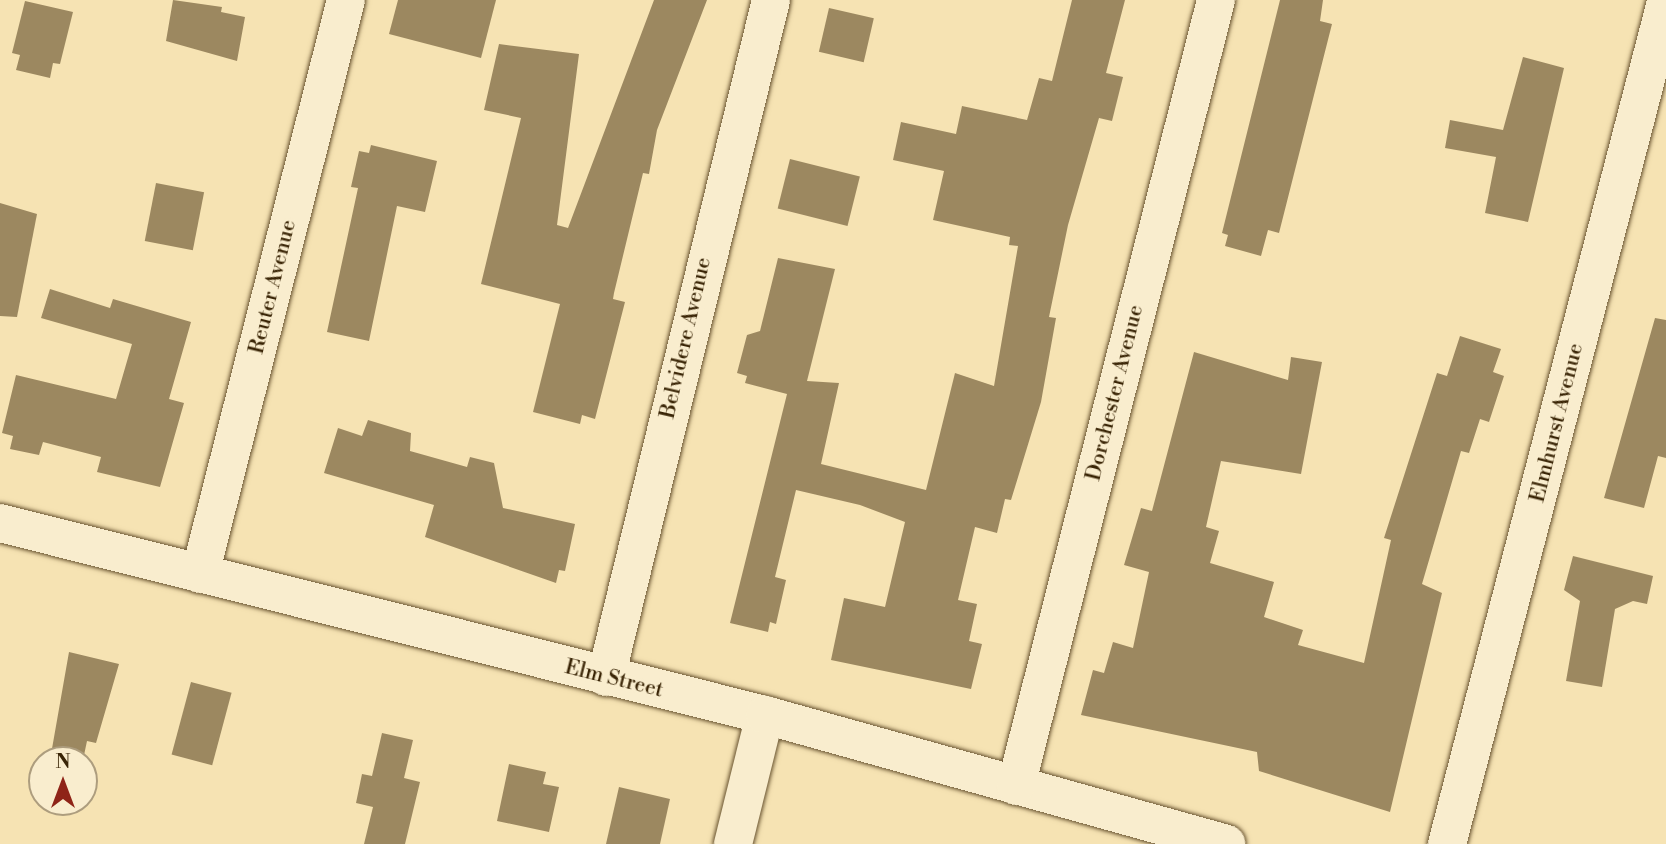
<!DOCTYPE html>
<style>
body{margin:0}
#map{position:relative;width:1666px;height:844px;overflow:hidden;background:#f6e3b3;font-family:"Libre Bodoni",serif}
div>[style]{position:absolute}
[style*='--x']{left:calc(var(--x)*1px);top:calc(var(--y)*1px);width:calc(var(--w)*1px);rotate:calc(var(--a)*1deg)}
.building>*{inset:0;background:#9c8860;transform-origin:0 0}
.roads{filter:drop-shadow(0 0 2px #695431) drop-shadow(0 0 2px #695431)}
.street>*{height:38px;margin:-19px;padding:0 19px;transform-origin:19px;border-radius:19px;background:#f9edce}
.secondary>*{height:38px;margin:-19px;padding:0 19px;transform-origin:19px;border-radius:19px;background:#f9edce}
span{translate:-50% -50%;white-space:nowrap;text-align:center;line-height:1.15;-webkit-text-stroke:5px #f9edce;paint-order:stroke}
.street-label{font-size:21px;color:#3a2506}
.north{position:absolute;left:28px;top:746px;width:70px;height:70px;box-sizing:border-box;background:#f9edce;border:2px solid #ad9d7e;border-radius:50%;rotate:0deg;font-size:19px;font-weight:700;line-height:28px;text-align:center;color:#3a2506}
.north::after{content:'';display:block;margin:auto;width:24px;height:32px;background:#8f2418;clip-path:polygon(50% 0,100% 100%,50% 72%,0 100%)}
</style>
<div id="map">
<div class="building">
<i style="clip-path:polygon(173px 0,222px 7px,221px 12px,245px 17px,237px 61px,166px 41px)"></i>
<i style="clip-path:polygon(398px 0,496px 0,481px 58px,389px 34px)"></i>
<i style="clip-path:polygon(654px 0,707px 0,657px 130px,649px 174px,643px 173px,614px 293px,613px 299px,625px 302px,595px 419px,582px 415px,580px 424px,533px 412px,560px 304px,481px 284px,521px 118px,484px 110px,499px 44px,579px 54px,557px 225px,568px 228px)"></i>
<i style="clip-path:polygon(1072px 0,1125px 0,1106px 73px,1123px 77px,1112px 121px,1099px 118px,1068px 225px,1049px 317px,1056px 318px,1041px 402px,1011px 500px,1005px 499px,997px 533px,975px 527px,958px 600px,977px 604px,969px 641px,982px 644px,971px 689px,831px 660px,844px 598px,885px 607px,905px 522px,860px 505px,796px 490px,775px 577px,786px 580px,776px 624px,770px 622px,768px 632px,730px 623px,787px 394px,745px 383px,747px 376px,737px 373px,747px 335px,760px 331px,778px 258px,835px 269px,807px 381px,839px 383px,821px 464px,926px 490px,955px 373px,994px 386px,1018px 246px,1009px 245px,1010px 237px,933px 220px,944px 171px,893px 160px,901px 122px,956px 134px,962px 106px,1027px 120px,1039px 78px,1052px 81px)"></i>
<i style="clip-path:polygon(1280px 0,1323px 0,1320px 21px,1332px 24px,1279px 233px,1268px 230px,1261px 256px,1225px 246px,1228px 235px,1222px 233px)"></i>
<i style="clip-path:polygon(25px 1px,73px 12px,60px 64px,53px 63px,50px 78px,16px 70px,20px 55px,12px 53px)"></i>
<i style="left:829px;top:8px;width:46px;height:45px;rotate:13deg"></i>
<i style="clip-path:polygon(1523px 57px,1564px 68px,1528px 222px,1485px 213px,1496px 157px,1445px 148px,1450px 120px,1503px 130px)"></i>
<i style="clip-path:polygon(371px 145px,437px 161px,425px 212px,397px 206px,369px 341px,327px 332px,358px 188px,351px 187px,359px 151px,369px 153px)"></i>
<i style="left:790px;top:159px;width:72px;height:51px;rotate:14deg"></i>
<i style="left:156px;top:183px;width:49px;height:59px;rotate:11deg"></i>
<i style="clip-path:polygon(0 203px,37px 214px,17px 317px,0 316px)"></i>
<i style="clip-path:polygon(50px 289px,110px 308px,113px 299px,191px 322px,169px 399px,184px 403px,160px 487px,97px 472px,101px 457px,43px 442px,39px 455px,10px 449px,13px 436px,2px 433px,16px 375px,116px 399px,132px 344px,41px 318px)"></i>
<i style="clip-path:polygon(1655px 318px,1666px 320px,1666px 458px,1658px 456px,1644px 508px,1604px 498px)"></i>
<i style="clip-path:polygon(1460px 336px,1501px 349px,1493px 372px,1504px 376px,1489px 422px,1480px 419px,1469px 453px,1461px 451px,1422px 584px,1442px 593px,1390px 812px,1259px 771px,1257px 752px,1081px 715px,1093px 670px,1104px 673px,1113px 642px,1133px 648px,1149px 572px,1124px 565px,1141px 508px,1152px 511px,1194px 352px,1288px 380px,1291px 357px,1322px 362px,1301px 474px,1221px 461px,1206px 527px,1219px 531px,1210px 563px,1274px 582px,1264px 617px,1303px 630px,1298px 645px,1364px 663px,1391px 540px,1384px 538px,1437px 373px,1447px 376px)"></i>
<i style="clip-path:polygon(368px 420px,411px 433px,410px 451px,467px 467px,470px 457px,494px 463px,503px 508px,575px 524px,565px 571px,559px 570px,556px 583px,425px 537px,434px 505px,324px 473px,338px 428px,362px 436px)"></i>
<i style="clip-path:polygon(1573px 556px,1653px 576px,1647px 604px,1633px 601px,1615px 609px,1602px 687px,1566px 681px,1580px 601px,1564px 590px)"></i>
<i style="clip-path:polygon(69px 652px,119px 664px,96px 743px,87px 741px,83px 760px,50px 760px)"></i>
<i style="left:191px;top:682px;width:42px;height:75px;rotate:15deg"></i>
<i style="clip-path:polygon(382px 733px,413px 740px,404px 778px,420px 782px,405px 844px,364px 844px,373px 807px,356px 803px,362px 774px,372px 776px)"></i>
<i style="clip-path:polygon(509px 764px,546px 772px,543px 784px,559px 787px,549px 832px,497px 821px)"></i>
<i style="clip-path:polygon(619px 787px,670px 799px,660px 844px,606px 844px)"></i>
</div>
<div class="roads">
<div class="street">
<i style="--x:200;--y:574;--w:592;--a:-75.73"></i>
<i style="--x:606;--y:677;--w:697;--a:-76.3"></i>
<i style="--x:733;--y:844;--w:133;--a:-76.1"></i>
<i style="--x:1447;--y:844;--w:870;--a:-75.42"></i>
</div>
<div class="secondary">
<i style="--x:0;--y:523;--w:789;--a:14.09"></i>
<i style="--x:765;--y:715;--w:479;--a:15.6"></i>
<i style="--x:1016;--y:786;--w:811;--a:-75.72"></i>
</div>
</div>
<div class="street-label">
<span style="left:273px;top:287px;rotate:-76deg">Reuter Avenue</span>
<span style="left:686px;top:338px;rotate:-77deg">Belvidere Avenue</span>
<span style="left:1115px;top:393px;rotate:-76deg">Dorchester Avenue</span>
<span style="left:1557px;top:423px;rotate:-76deg">Elmhurst Avenue</span>
<span style="left:614px;top:679px;rotate:14deg">Elm Street</span>
</div>
<div class="north">N</div>
</div>
